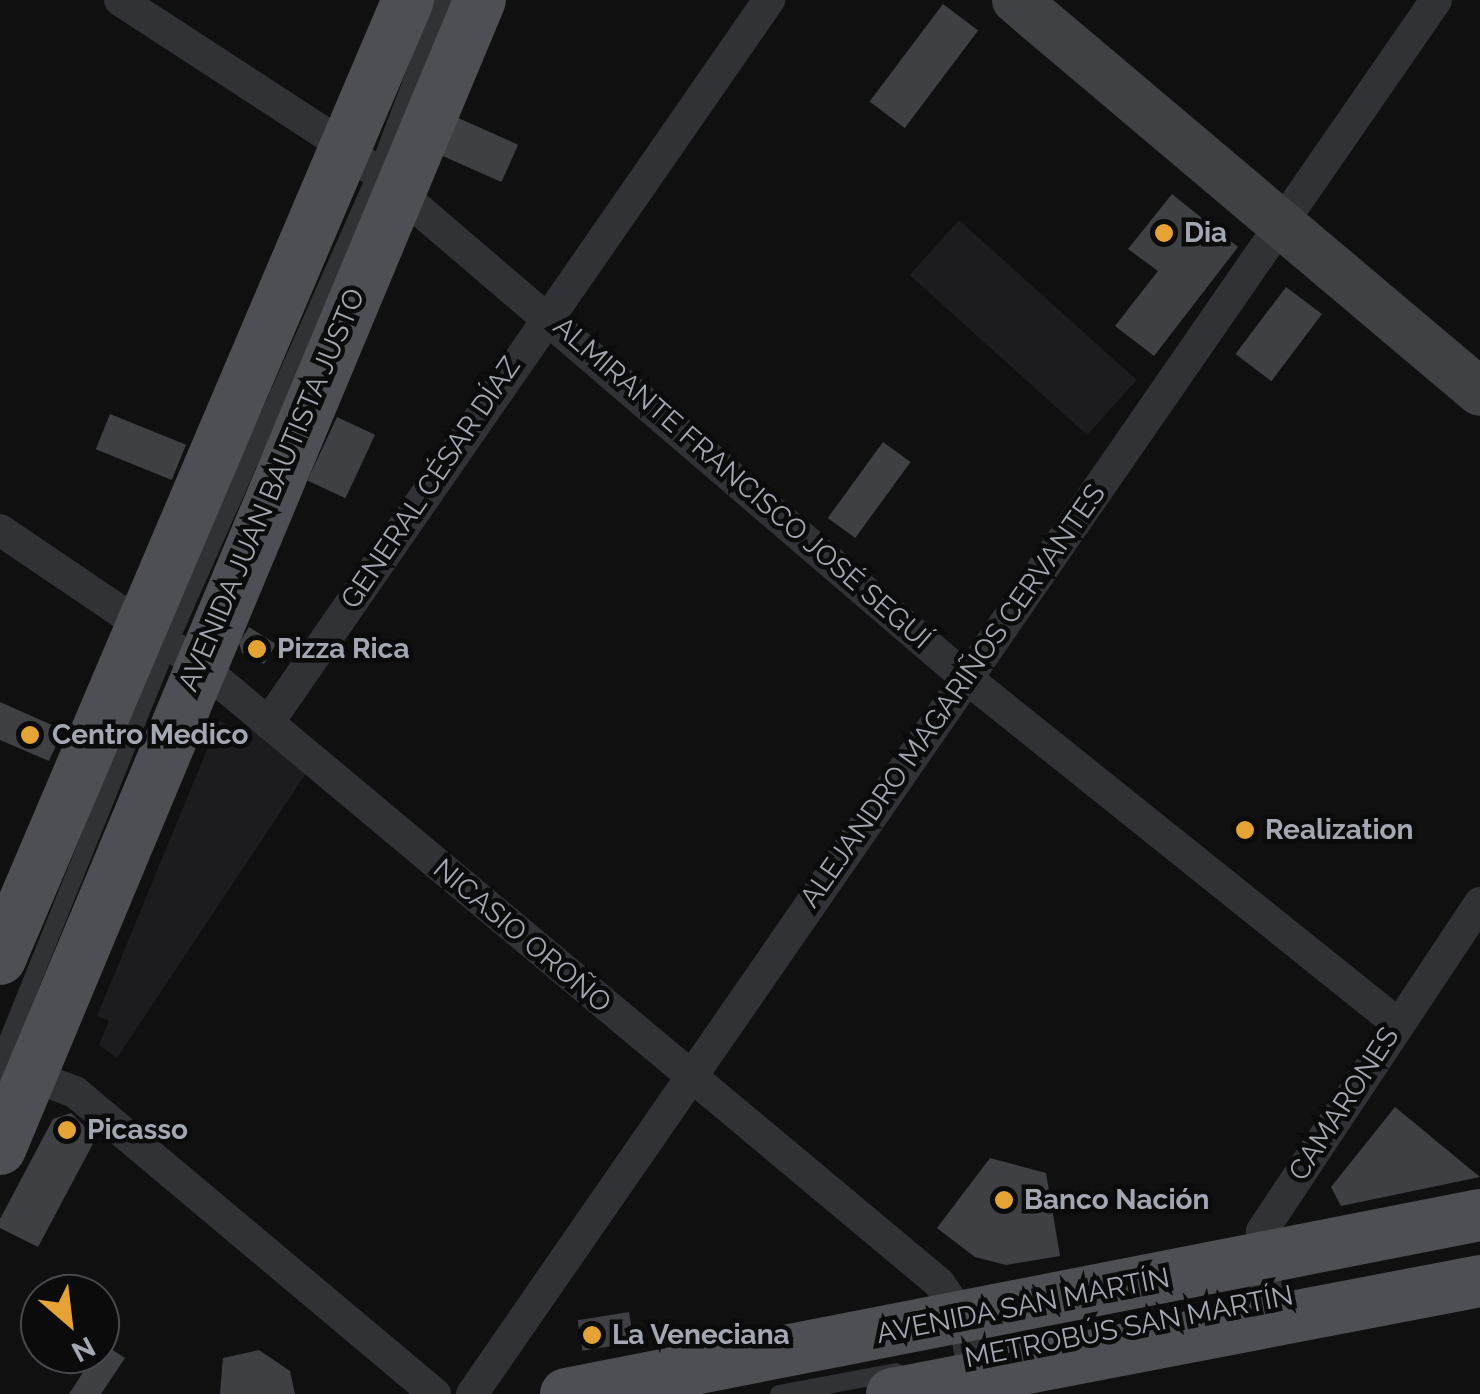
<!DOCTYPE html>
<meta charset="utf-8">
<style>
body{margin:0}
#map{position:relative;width:1480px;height:1394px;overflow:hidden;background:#101011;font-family:Raleway,sans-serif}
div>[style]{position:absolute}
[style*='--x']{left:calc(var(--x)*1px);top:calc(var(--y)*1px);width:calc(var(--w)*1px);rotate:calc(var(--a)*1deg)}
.built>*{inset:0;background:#1c1c1e;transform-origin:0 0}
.building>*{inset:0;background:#3f4044;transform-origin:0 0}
.lane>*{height:18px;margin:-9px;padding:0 9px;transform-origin:9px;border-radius:9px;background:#313235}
.street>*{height:32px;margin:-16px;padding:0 16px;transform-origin:16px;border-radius:16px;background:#313235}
.secondary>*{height:48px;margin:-24px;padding:0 24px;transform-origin:24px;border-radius:24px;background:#3f4145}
.primary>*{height:52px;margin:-26px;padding:0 26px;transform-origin:26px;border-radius:26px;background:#4d4f54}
.dots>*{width:28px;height:28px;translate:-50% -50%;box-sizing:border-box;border:5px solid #0b0b0c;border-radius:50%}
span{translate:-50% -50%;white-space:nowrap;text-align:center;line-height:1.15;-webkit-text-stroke:9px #0b0b0c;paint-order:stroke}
.poi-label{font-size:28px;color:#a2a7b1;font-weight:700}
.left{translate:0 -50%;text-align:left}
.street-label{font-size:28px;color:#a2a7b1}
.north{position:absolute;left:20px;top:1274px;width:100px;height:100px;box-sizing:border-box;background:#0b0b0c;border:2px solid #47494e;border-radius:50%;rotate:152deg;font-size:28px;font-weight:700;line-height:40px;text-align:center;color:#a2a7b1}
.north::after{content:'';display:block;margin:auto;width:35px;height:45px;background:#e4a334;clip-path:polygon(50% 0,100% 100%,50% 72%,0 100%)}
</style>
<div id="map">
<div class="built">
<i style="left:959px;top:220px;width:239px;height:74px;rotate:42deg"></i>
<i style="clip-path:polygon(219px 721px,246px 732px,250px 728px,307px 772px,117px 1058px,99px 1045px,109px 1021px,97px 1016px)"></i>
</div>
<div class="building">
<i style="left:943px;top:4px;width:44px;height:122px;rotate:37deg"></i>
<i style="left:456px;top:117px;width:68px;height:41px;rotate:24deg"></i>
<i style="clip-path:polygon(1172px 194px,1238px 247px,1154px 356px,1115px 326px,1158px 271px,1128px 249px)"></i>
<i style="left:1286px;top:287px;width:45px;height:84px;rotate:37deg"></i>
<i style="left:110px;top:414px;width:82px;height:38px;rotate:22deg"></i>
<i style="left:337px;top:417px;width:42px;height:70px;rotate:25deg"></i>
<i style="left:883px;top:442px;width:34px;height:94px;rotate:36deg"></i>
<i style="clip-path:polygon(249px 627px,276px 644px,264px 664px,242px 653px,239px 643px)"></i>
<i style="clip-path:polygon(0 702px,63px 730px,49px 761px,0 740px)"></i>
<i style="clip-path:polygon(1395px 1107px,1480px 1177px,1341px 1206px,1331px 1187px)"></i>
<i style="clip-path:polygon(71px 1113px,96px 1138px,38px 1247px,0 1228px,0 1219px,53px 1119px)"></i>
<i style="clip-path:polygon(990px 1158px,1046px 1173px,1060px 1256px,1006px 1265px,975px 1257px,937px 1228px)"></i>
<i style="left:629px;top:1312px;width:31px;height:52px;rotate:81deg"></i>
<i style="clip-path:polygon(102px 1343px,125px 1358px,101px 1394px,69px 1394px)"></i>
<i style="clip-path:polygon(259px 1350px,290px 1371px,295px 1394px,220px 1394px,223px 1358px)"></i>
</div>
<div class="lane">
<i style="--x:0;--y:1060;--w:451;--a:-68"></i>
<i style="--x:169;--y:642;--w:513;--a:-66.08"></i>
<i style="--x:377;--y:173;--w:185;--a:-69.1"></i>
<i style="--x:779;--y:1394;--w:119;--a:-10.6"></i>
</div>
<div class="street">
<i style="--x:120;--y:0;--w:271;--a:33.1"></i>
<i style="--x:347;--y:148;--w:812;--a:40.56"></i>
<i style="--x:964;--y:676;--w:555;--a:38.71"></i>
<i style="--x:0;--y:530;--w:239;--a:34.1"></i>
<i style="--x:198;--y:664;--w:966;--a:39.87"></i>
<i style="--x:939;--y:1283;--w:42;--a:55.6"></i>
<i style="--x:963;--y:1318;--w:78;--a:78.1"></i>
<i style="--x:268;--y:723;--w:880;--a:-55.28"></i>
<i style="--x:0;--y:1072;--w:30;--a:6"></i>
<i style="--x:30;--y:1075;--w:48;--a:20.7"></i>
<i style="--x:75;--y:1092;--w:470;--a:40"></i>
<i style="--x:1269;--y:1323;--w:92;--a:-94.4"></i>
<i style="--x:1262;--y:1231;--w:394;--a:-56.4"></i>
<i style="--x:472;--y:1394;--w:1695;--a:-55.33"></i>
</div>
<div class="secondary">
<i style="--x:1016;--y:0;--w:607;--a:40.19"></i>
</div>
<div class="primary">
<i style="--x:0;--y:959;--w:1042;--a:-66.95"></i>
<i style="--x:0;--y:1149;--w:1245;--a:-67.33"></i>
<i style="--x:566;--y:1394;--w:931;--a:-11.08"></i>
<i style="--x:892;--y:1394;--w:599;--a:-10.88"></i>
</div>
<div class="dots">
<i style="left:1164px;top:233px;background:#e4a334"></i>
<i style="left:257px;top:649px;background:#e4a334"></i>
<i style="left:30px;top:735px;background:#e4a334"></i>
<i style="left:1245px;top:830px;background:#e4a334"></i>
<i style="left:67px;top:1130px;background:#e4a334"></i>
<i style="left:1004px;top:1200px;background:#e4a334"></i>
<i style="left:592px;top:1335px;background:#e4a334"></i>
</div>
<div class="poi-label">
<span class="left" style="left:1184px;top:233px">Dia</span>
<span class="left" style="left:277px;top:649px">Pizza Rica</span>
<span class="left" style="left:52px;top:735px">Centro Medico</span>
<span class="left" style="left:1265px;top:830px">Realization</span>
<span class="left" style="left:87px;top:1130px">Picasso</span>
<span class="left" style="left:1024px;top:1200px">Banco Nación</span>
<span class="left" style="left:612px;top:1335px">La Veneciana</span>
</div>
<div class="street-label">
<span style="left:431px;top:483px;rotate:-56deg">GENERAL CÉSAR DÍAZ</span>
<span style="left:742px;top:483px;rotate:41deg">ALMIRANTE FRANCISCO JOSÉ SEGUÍ</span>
<span style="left:272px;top:490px;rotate:-67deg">AVENIDA JUAN BAUTISTA JUSTO</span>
<span style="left:953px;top:696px;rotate:-55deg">ALEJANDRO MAGARIÑOS CERVANTES</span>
<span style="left:522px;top:936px;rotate:40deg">NICASIO OROÑO</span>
<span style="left:1344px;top:1104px;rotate:-57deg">CAMARONES</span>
<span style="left:1023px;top:1306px;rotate:-11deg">AVENIDA SAN MARTÍN</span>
<span style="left:1129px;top:1327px;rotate:-11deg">METROBÚS SAN MARTÍN</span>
</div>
<div class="north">N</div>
</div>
